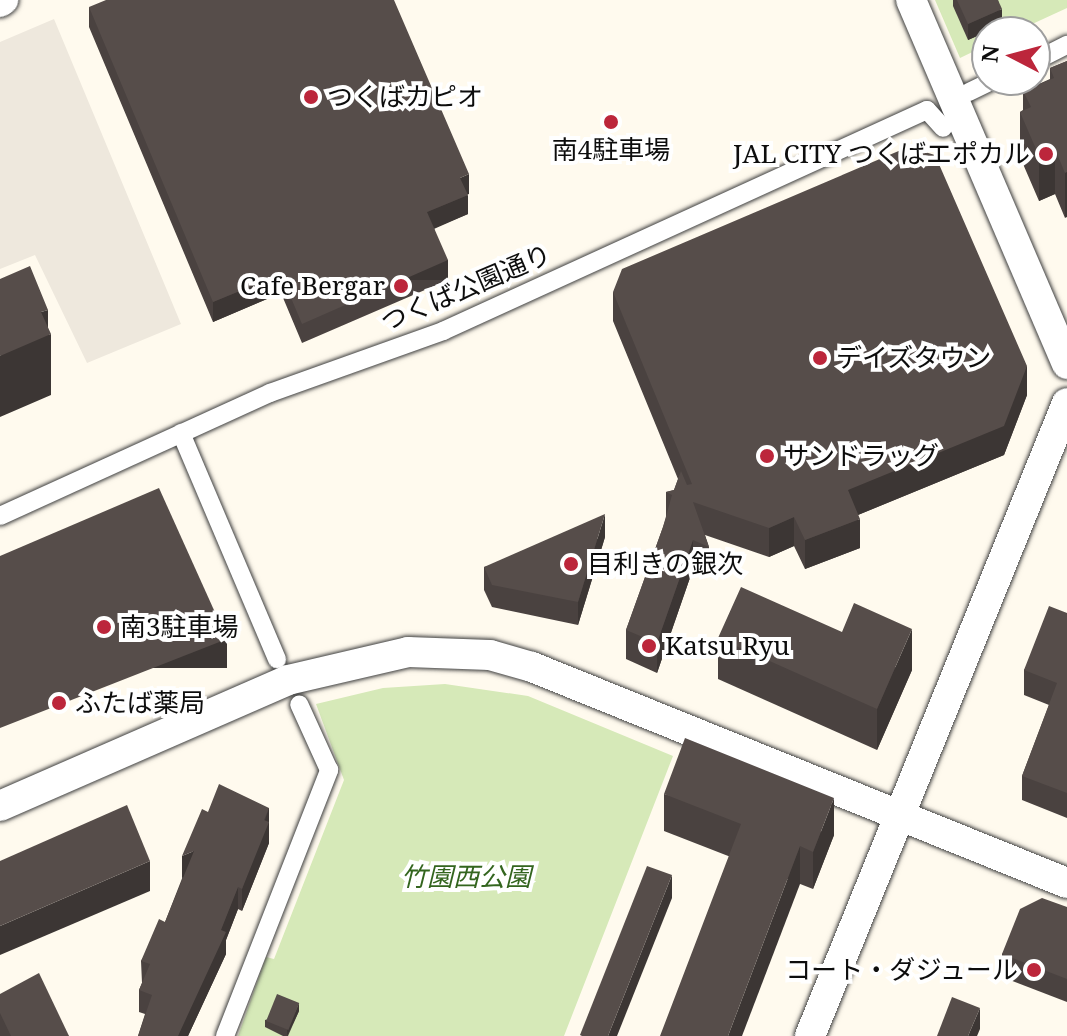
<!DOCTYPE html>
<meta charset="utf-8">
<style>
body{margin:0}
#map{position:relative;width:1067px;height:1036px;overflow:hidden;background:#fffaee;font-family:"Noto Serif","Noto Sans JP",serif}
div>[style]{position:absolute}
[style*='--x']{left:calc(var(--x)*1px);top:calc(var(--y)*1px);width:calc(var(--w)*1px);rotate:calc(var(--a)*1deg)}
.green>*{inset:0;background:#d6e9b8}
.plaza>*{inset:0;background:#eee8dd}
.roads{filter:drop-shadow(0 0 2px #404040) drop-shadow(0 0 2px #404040)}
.pedestrian>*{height:18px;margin:-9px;padding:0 9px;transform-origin:9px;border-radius:9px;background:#fff}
.tertiary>*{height:30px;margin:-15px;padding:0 15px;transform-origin:15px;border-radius:15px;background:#fff}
.wall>*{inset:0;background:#4a4240}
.shaded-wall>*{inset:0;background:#3c3634;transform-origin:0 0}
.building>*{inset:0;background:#564d4a;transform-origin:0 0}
.dots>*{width:22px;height:22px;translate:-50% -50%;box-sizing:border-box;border:4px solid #fff;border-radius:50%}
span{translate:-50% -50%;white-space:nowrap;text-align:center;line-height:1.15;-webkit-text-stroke:8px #fff;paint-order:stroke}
.poi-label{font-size:26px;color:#0d0d0d}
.left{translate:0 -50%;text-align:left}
.right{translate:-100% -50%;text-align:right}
.street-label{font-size:26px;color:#0d0d0d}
.park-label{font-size:26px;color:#33651e;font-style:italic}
.north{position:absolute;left:971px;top:16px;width:80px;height:80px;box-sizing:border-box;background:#fff;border:2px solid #9e9e9e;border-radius:50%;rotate:276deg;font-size:22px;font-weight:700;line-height:32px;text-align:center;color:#0d0d0d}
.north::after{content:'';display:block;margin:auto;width:28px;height:36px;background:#bc263b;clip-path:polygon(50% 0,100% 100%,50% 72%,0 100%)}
</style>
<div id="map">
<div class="green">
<i style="clip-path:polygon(935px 0,1067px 0,1067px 8px,1015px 32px,987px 32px,987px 45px,960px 58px)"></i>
<i style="clip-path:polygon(445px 684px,528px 696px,673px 756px,564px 1036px,238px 1036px,266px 957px,274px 959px,344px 780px,316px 704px,383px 688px)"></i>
</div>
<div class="plaza">
<i style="clip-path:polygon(54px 19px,181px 324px,87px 363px,35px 255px,0 269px,0 42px)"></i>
</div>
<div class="roads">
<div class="pedestrian">
<i style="--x:1035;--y:61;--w:36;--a:-27"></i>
<i style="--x:969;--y:92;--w:28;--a:-26"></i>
<i style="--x:181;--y:433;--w:246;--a:67"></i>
<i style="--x:0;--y:516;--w:297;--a:-24.5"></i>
<i style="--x:270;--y:393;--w:184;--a:-19.7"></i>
<i style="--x:443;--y:331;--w:532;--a:-24.54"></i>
<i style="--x:927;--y:110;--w:24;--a:48"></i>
<i style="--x:225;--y:1036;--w:286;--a:-68.6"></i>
<i style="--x:329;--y:770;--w:72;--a:-114.4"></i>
</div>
<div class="tertiary">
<i style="--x:911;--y:0;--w:396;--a:66.8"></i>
<i style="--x:0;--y:2;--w:4;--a:-34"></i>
<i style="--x:0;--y:806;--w:314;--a:-23.6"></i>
<i style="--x:288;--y:680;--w:123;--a:-13.1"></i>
<i style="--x:408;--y:652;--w:82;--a:2.1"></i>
<i style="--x:490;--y:655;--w:44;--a:15.9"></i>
<i style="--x:532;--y:667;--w:577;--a:21.99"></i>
<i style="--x:810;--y:1036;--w:683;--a:-67.9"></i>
</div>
</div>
<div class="wall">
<i style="clip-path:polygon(953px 0,998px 0,1002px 25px,968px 40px,953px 6px)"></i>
<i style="clip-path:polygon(89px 7px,469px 194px,467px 194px,468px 214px,434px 228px,448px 280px,302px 343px,281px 293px,213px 322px,89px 27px)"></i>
<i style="clip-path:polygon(1067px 61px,1067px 217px,1065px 218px,1055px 194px,1039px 201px,1020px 157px,1020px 112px,1023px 110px,1023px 91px,1050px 79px,1050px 68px)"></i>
<i style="clip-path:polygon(613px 292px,1027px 395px,1004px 455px,858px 515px,860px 548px,805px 569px,794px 546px,769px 557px,705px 535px,709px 547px,709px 576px,693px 569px,657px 673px,626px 659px,626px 630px,663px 527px,666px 518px,666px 492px,674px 490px,678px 479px,613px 321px)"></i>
<i style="clip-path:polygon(605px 537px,578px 625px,492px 607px,484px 590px,484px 567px)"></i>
<i style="clip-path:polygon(1067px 613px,1067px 818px,1022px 800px,1022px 776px,1049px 705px,1024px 695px,1024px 670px)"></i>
<i style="clip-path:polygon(718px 638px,912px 670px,877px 750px,718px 679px)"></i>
<i style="clip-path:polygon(664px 794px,834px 835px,813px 889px,664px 831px)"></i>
<i style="clip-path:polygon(269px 808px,269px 843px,242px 911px,238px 909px,226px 940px,226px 954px,188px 1036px,138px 1036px,145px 1014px,139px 1012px,139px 990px,142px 983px,141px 961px,165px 922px,208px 812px)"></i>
<i style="clip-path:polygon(1067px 907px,1067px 1002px,1002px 977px,1002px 954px)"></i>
<i style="clip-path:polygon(0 994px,69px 1036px,0 1036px)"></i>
<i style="clip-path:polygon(299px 1011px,288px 1036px,283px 1036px,265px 1027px,265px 1020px)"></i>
</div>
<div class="shaded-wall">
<i style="clip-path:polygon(1002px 9px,1002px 25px,968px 40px,968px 24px)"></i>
<i style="clip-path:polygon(1055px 149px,1055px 194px,1039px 201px,1039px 156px)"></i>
<i style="left:1067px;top:172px;width:45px;height:2px;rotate:90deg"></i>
<i style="clip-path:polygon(469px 174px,469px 194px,460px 197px,460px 178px)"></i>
<i style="clip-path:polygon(468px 195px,468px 214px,427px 232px,427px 212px)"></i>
<i style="left:448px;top:260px;width:20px;height:159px;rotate:90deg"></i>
<i style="clip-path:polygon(281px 274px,281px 293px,213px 322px,213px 302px)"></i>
<i style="clip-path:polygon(48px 310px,48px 335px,51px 334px,51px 395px,0 417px,0 356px,41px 312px)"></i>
<i style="clip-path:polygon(1027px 366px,1027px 395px,1004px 455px,848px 519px,848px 490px)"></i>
<i style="clip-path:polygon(605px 514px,605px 537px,578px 625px,578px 602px)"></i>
<i style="clip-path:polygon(794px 517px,794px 546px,769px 557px,769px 528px)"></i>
<i style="clip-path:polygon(860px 519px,860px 548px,805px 569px,805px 540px)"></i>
<i style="clip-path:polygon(693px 540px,693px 569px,657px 673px,657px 643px)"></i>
<i style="clip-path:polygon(912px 629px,912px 670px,877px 750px,877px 709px)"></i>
<i style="left:227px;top:639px;width:29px;height:244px;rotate:90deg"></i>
<i style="clip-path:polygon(834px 798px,834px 835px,813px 889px,813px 852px)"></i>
<i style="clip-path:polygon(269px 808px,269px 843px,242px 911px,242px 889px)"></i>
<i style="clip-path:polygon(800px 846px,800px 884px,742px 1036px,728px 1036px)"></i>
<i style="clip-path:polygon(194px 851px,194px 873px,182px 878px,182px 856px)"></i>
<i style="clip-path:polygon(150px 861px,150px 891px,0 955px,0 926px)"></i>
<i style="clip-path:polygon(672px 875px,672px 898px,617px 1036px,608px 1036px)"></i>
<i style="clip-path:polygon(238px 887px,238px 909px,226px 940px,226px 954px,188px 1036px,178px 1036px)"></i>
<i style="clip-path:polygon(299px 1003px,299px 1011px,287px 1036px,287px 1030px)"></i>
<i style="clip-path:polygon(980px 1008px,980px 1029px,977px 1036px,968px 1036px)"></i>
</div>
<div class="building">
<i style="clip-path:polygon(106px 0,394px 0,469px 174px,460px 178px,468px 195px,427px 212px,448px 260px,302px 324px,281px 274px,213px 302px,89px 7px)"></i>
<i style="clip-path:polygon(957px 0,998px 0,1002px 9px,968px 24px)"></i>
<i style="clip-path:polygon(1067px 61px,1067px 172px,1065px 173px,1055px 149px,1039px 156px,1020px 112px,1031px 107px,1023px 91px,1054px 78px,1050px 68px)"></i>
<i style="clip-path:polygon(908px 147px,935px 155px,1027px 366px,1004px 426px,848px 490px,860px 519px,805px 540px,794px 517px,769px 528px,693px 502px,709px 547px,693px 540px,657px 643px,626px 630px,663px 527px,672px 495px,666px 492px,674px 490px,681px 471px,687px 485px,692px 484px,613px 292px,622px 269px)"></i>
<i style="clip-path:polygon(30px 266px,48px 310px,41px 312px,51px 334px,0 356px,0 279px)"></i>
<i style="clip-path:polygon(159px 488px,227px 639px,0 728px,0 556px)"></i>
<i style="clip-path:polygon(605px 514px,578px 602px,492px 585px,484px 567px)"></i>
<i style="clip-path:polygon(741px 587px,842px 632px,854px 603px,912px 629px,877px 709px,718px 638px)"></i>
<i style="clip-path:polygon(1049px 606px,1067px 613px,1067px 793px,1022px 776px,1057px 683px,1024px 670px)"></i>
<i style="clip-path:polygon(685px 738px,834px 798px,813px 852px,800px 846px,728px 1036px,660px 1036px,741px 824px,664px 794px)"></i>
<i style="clip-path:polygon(219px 784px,269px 808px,264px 820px,269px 822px,242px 889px,238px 887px,221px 930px,226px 932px,178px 1036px,138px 1036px,152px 995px,139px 990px,150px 964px,141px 961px,159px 919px,165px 922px,194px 851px,182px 856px,202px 809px,208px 812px)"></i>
<i style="clip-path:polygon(127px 805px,150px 861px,0 926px,0 861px)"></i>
<i style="clip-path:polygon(647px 866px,672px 875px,608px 1036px,582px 1036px,580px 1035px)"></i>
<i style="clip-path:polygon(1042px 898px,1067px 907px,1067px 979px,1002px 954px,1020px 909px)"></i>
<i style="clip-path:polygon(39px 973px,69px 1036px,11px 1036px,0 1013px,0 994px)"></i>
<i style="left:277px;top:994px;width:24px;height:29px;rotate:22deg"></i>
<i style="clip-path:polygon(952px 997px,980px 1008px,968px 1036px,937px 1036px)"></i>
</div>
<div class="dots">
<i style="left:311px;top:97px;background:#bc263b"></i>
<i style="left:611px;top:122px;background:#bc263b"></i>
<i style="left:1046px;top:154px;background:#bc263b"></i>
<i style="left:401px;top:286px;background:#bc263b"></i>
<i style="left:820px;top:358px;background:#bc263b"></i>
<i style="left:767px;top:456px;background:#bc263b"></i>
<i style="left:571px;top:564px;background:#bc263b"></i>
<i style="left:104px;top:627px;background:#bc263b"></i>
<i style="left:649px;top:646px;background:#bc263b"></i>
<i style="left:59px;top:703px;background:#bc263b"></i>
<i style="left:1034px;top:970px;background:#bc263b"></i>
</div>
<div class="poi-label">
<span class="left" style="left:327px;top:97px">つくばカピオ</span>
<span style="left:611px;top:150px">南4駐車場</span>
<span class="right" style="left:1030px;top:154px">JAL CITY つくばエポカル</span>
<span class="right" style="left:385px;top:286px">Cafe Bergar</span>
<span class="left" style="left:836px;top:358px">デイズタウン</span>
<span class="left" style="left:783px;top:456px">サンドラッグ</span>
<span class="left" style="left:587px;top:564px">目利きの銀次</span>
<span class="left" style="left:120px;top:627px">南3駐車場</span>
<span class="left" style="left:665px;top:646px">Katsu Ryu</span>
<span class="left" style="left:75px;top:703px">ふたば薬局</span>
<span class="right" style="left:1018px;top:970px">コート・ダジュール</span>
</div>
<div class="street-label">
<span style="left:466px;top:288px;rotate:-23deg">つくば公園通り</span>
</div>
<div class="park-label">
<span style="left:466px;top:877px">竹園西公園</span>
</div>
<div class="north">N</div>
</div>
